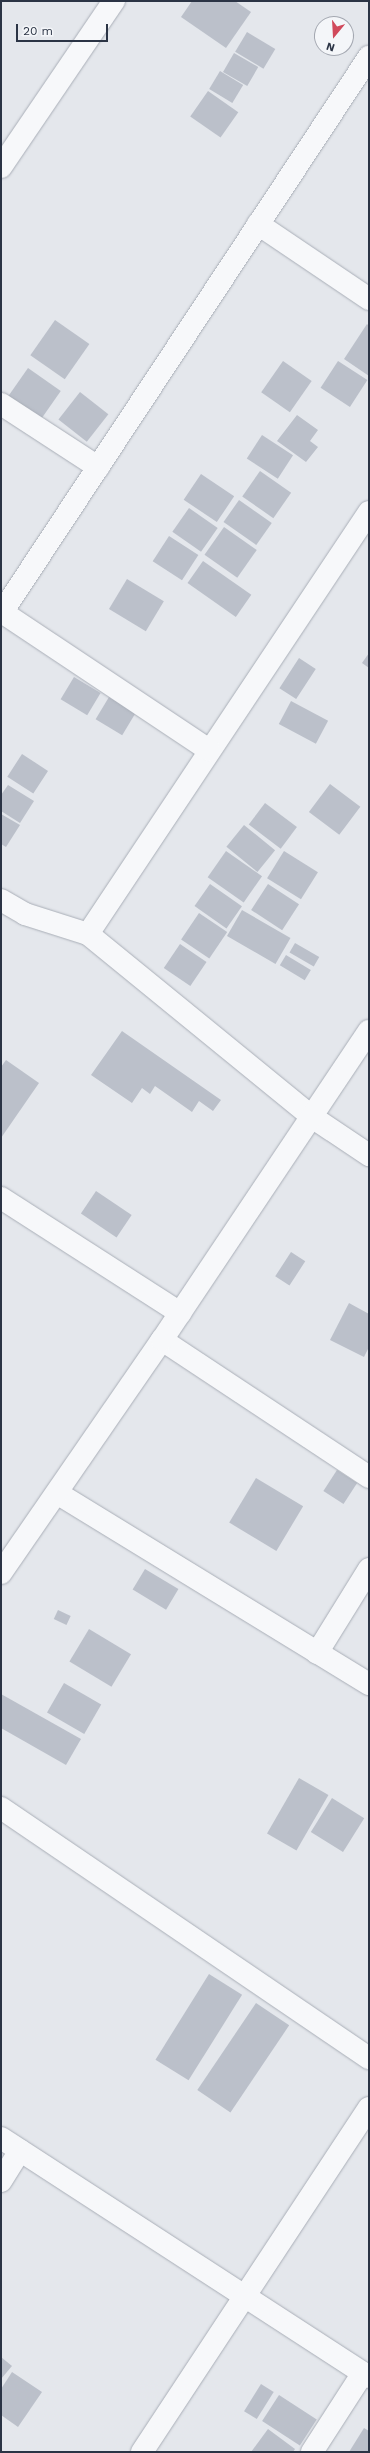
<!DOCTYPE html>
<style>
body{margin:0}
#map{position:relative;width:370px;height:2453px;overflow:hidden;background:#e4e7ec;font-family:"Work Sans",sans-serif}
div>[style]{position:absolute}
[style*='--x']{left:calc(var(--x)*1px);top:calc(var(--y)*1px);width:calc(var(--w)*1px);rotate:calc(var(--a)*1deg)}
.building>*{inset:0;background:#bbc0ca;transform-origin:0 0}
.roads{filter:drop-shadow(0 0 1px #a9aeb7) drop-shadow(0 0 1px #a9aeb7)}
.street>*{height:22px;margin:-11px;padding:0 11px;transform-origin:11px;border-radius:11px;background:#f7f8fa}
span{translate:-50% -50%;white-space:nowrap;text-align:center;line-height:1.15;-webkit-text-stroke:3px #f4f6f9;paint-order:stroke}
.frame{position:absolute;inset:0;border:2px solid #2b3445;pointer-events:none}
.north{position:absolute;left:314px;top:16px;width:40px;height:40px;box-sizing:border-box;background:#f4f6f9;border:1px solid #a4a8b1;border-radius:50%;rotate:198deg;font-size:11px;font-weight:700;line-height:16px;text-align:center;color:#2b3445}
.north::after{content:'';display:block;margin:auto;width:14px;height:18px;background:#d1495b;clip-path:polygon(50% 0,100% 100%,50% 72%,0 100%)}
.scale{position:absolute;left:16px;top:24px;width:92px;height:18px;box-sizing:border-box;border:2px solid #2b3445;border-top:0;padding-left:5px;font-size:12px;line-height:14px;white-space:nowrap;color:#2b3445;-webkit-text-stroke:3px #f4f6f9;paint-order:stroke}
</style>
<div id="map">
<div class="building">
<i style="clip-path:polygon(192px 1px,235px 1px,251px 12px,226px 48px,181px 17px)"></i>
<i style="left:247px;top:32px;width:33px;height:23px;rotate:31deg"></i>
<i style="left:234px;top:53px;width:28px;height:22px;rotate:30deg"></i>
<i style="left:220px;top:71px;width:27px;height:21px;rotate:31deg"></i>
<i style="left:208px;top:91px;width:37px;height:31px;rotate:35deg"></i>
<i style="left:55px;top:320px;width:42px;height:43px;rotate:35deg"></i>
<i style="clip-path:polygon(367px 324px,369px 326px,369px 376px,344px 359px)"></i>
<i style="left:283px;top:361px;width:35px;height:38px;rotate:35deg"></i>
<i style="left:338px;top:361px;width:35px;height:32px;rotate:33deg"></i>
<i style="left:28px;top:368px;width:40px;height:36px;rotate:35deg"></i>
<i style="left:80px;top:392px;width:36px;height:35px;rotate:38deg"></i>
<i style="clip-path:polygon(297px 415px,318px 430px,310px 441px,318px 447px,306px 462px,277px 441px)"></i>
<i style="left:262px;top:435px;width:37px;height:28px;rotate:33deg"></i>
<i style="left:260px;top:471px;width:38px;height:31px;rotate:35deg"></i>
<i style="left:201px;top:474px;width:40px;height:31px;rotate:34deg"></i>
<i style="left:239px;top:500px;width:40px;height:27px;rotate:35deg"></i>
<i style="left:189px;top:508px;width:35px;height:29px;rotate:35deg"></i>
<i style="left:224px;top:527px;width:40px;height:34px;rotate:35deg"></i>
<i style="left:169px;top:536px;width:35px;height:30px;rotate:33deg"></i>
<i style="left:203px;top:561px;width:59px;height:27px;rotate:35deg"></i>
<i style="left:127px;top:579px;width:43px;height:35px;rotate:31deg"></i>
<i style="clip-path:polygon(369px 653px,369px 668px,362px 663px)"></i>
<i style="left:299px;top:658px;width:20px;height:36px;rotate:33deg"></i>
<i style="left:74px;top:677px;width:31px;height:26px;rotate:31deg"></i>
<i style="left:109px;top:697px;width:31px;height:26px;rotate:31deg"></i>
<i style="left:291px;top:701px;width:42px;height:26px;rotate:28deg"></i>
<i style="left:22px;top:754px;width:31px;height:27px;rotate:33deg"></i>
<i style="left:330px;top:784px;width:38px;height:35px;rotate:37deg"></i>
<i style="clip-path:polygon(8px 785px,34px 801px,20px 823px,1px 811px,1px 795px)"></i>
<i style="left:265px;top:803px;width:40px;height:27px;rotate:37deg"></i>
<i style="clip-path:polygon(1px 814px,20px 825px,6px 847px,1px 844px)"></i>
<i style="left:244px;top:825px;width:40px;height:28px;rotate:39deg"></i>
<i style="left:226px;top:851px;width:44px;height:32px;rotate:35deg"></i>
<i style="left:284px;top:851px;width:40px;height:32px;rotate:32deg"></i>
<i style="left:210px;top:884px;width:39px;height:27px;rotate:35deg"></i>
<i style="left:268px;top:884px;width:37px;height:31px;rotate:33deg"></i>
<i style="left:242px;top:910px;width:56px;height:30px;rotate:30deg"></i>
<i style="left:199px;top:913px;width:34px;height:32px;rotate:34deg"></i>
<i style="left:295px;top:943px;width:28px;height:11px;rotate:30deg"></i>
<i style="left:180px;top:944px;width:32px;height:29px;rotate:34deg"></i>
<i style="left:286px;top:955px;width:29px;height:12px;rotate:31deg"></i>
<i style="clip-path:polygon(122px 1031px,221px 1100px,213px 1111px,199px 1101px,192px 1112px,155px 1086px,150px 1094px,142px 1088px,132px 1103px,91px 1075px)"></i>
<i style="clip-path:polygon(6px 1060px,39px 1083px,1px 1138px,1px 1067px)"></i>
<i style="left:96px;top:1191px;width:43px;height:27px;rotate:34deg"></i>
<i style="left:291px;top:1252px;width:17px;height:29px;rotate:33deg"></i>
<i style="clip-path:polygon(349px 1303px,369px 1314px,369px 1347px,364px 1357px,330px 1340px)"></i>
<i style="left:337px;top:1470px;width:24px;height:25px;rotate:33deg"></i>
<i style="left:256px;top:1478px;width:55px;height:52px;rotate:31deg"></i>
<i style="left:145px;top:1569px;width:39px;height:24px;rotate:31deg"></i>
<i style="left:58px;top:1610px;width:14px;height:10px;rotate:25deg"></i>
<i style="left:89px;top:1629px;width:49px;height:38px;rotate:31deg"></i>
<i style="left:64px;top:1683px;width:43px;height:34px;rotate:30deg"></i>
<i style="clip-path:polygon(1px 1694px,81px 1739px,66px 1765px,1px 1728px)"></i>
<i style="left:299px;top:1778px;width:34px;height:64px;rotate:30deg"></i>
<i style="left:332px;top:1798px;width:38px;height:40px;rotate:32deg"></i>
<i style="left:209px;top:1974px;width:39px;height:101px;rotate:32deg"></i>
<i style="left:256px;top:2003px;width:40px;height:105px;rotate:34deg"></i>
<i style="clip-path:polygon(1px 2357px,12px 2366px,1px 2379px)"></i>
<i style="clip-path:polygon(12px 2372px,42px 2392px,18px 2427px,1px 2415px,1px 2389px)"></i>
<i style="left:261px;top:2384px;width:15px;height:32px;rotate:32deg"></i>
<i style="left:279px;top:2395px;width:45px;height:31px;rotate:33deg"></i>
<i style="clip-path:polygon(364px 2428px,369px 2431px,369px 2452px,349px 2452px)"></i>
<i style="clip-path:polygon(268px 2429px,295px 2449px,293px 2452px,251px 2452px)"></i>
</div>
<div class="roads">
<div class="street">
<i style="--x:1;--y:167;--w:201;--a:-55.8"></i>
<i style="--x:258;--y:224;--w:134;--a:34"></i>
<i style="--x:1;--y:404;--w:116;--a:33"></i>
<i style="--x:369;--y:512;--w:507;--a:123.66"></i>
<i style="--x:88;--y:934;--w:289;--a:39.2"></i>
<i style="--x:312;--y:1117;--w:69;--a:33.7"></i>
<i style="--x:2;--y:612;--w:249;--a:33.7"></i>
<i style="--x:1;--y:614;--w:668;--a:-56.55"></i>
<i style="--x:1;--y:900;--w:28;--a:30"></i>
<i style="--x:25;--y:914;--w:66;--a:17.6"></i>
<i style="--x:1;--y:1198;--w:213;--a:32.7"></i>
<i style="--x:162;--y:1340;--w:248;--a:33.5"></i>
<i style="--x:57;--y:1493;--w:366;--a:31.5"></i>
<i style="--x:1;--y:1573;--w:283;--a:-55.4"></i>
<i style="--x:162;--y:1340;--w:372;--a:-56.2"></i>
<i style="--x:317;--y:1653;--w:99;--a:-58.2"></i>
<i style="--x:1;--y:1808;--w:445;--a:34.2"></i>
<i style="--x:1;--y:2138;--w:439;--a:33"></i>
<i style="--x:1;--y:2181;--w:36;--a:-58"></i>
<i style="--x:142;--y:2452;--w:412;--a:-56.6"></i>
<i style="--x:312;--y:2452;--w:94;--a:-57.2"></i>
</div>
</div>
<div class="frame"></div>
<div class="north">N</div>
<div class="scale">20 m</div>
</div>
